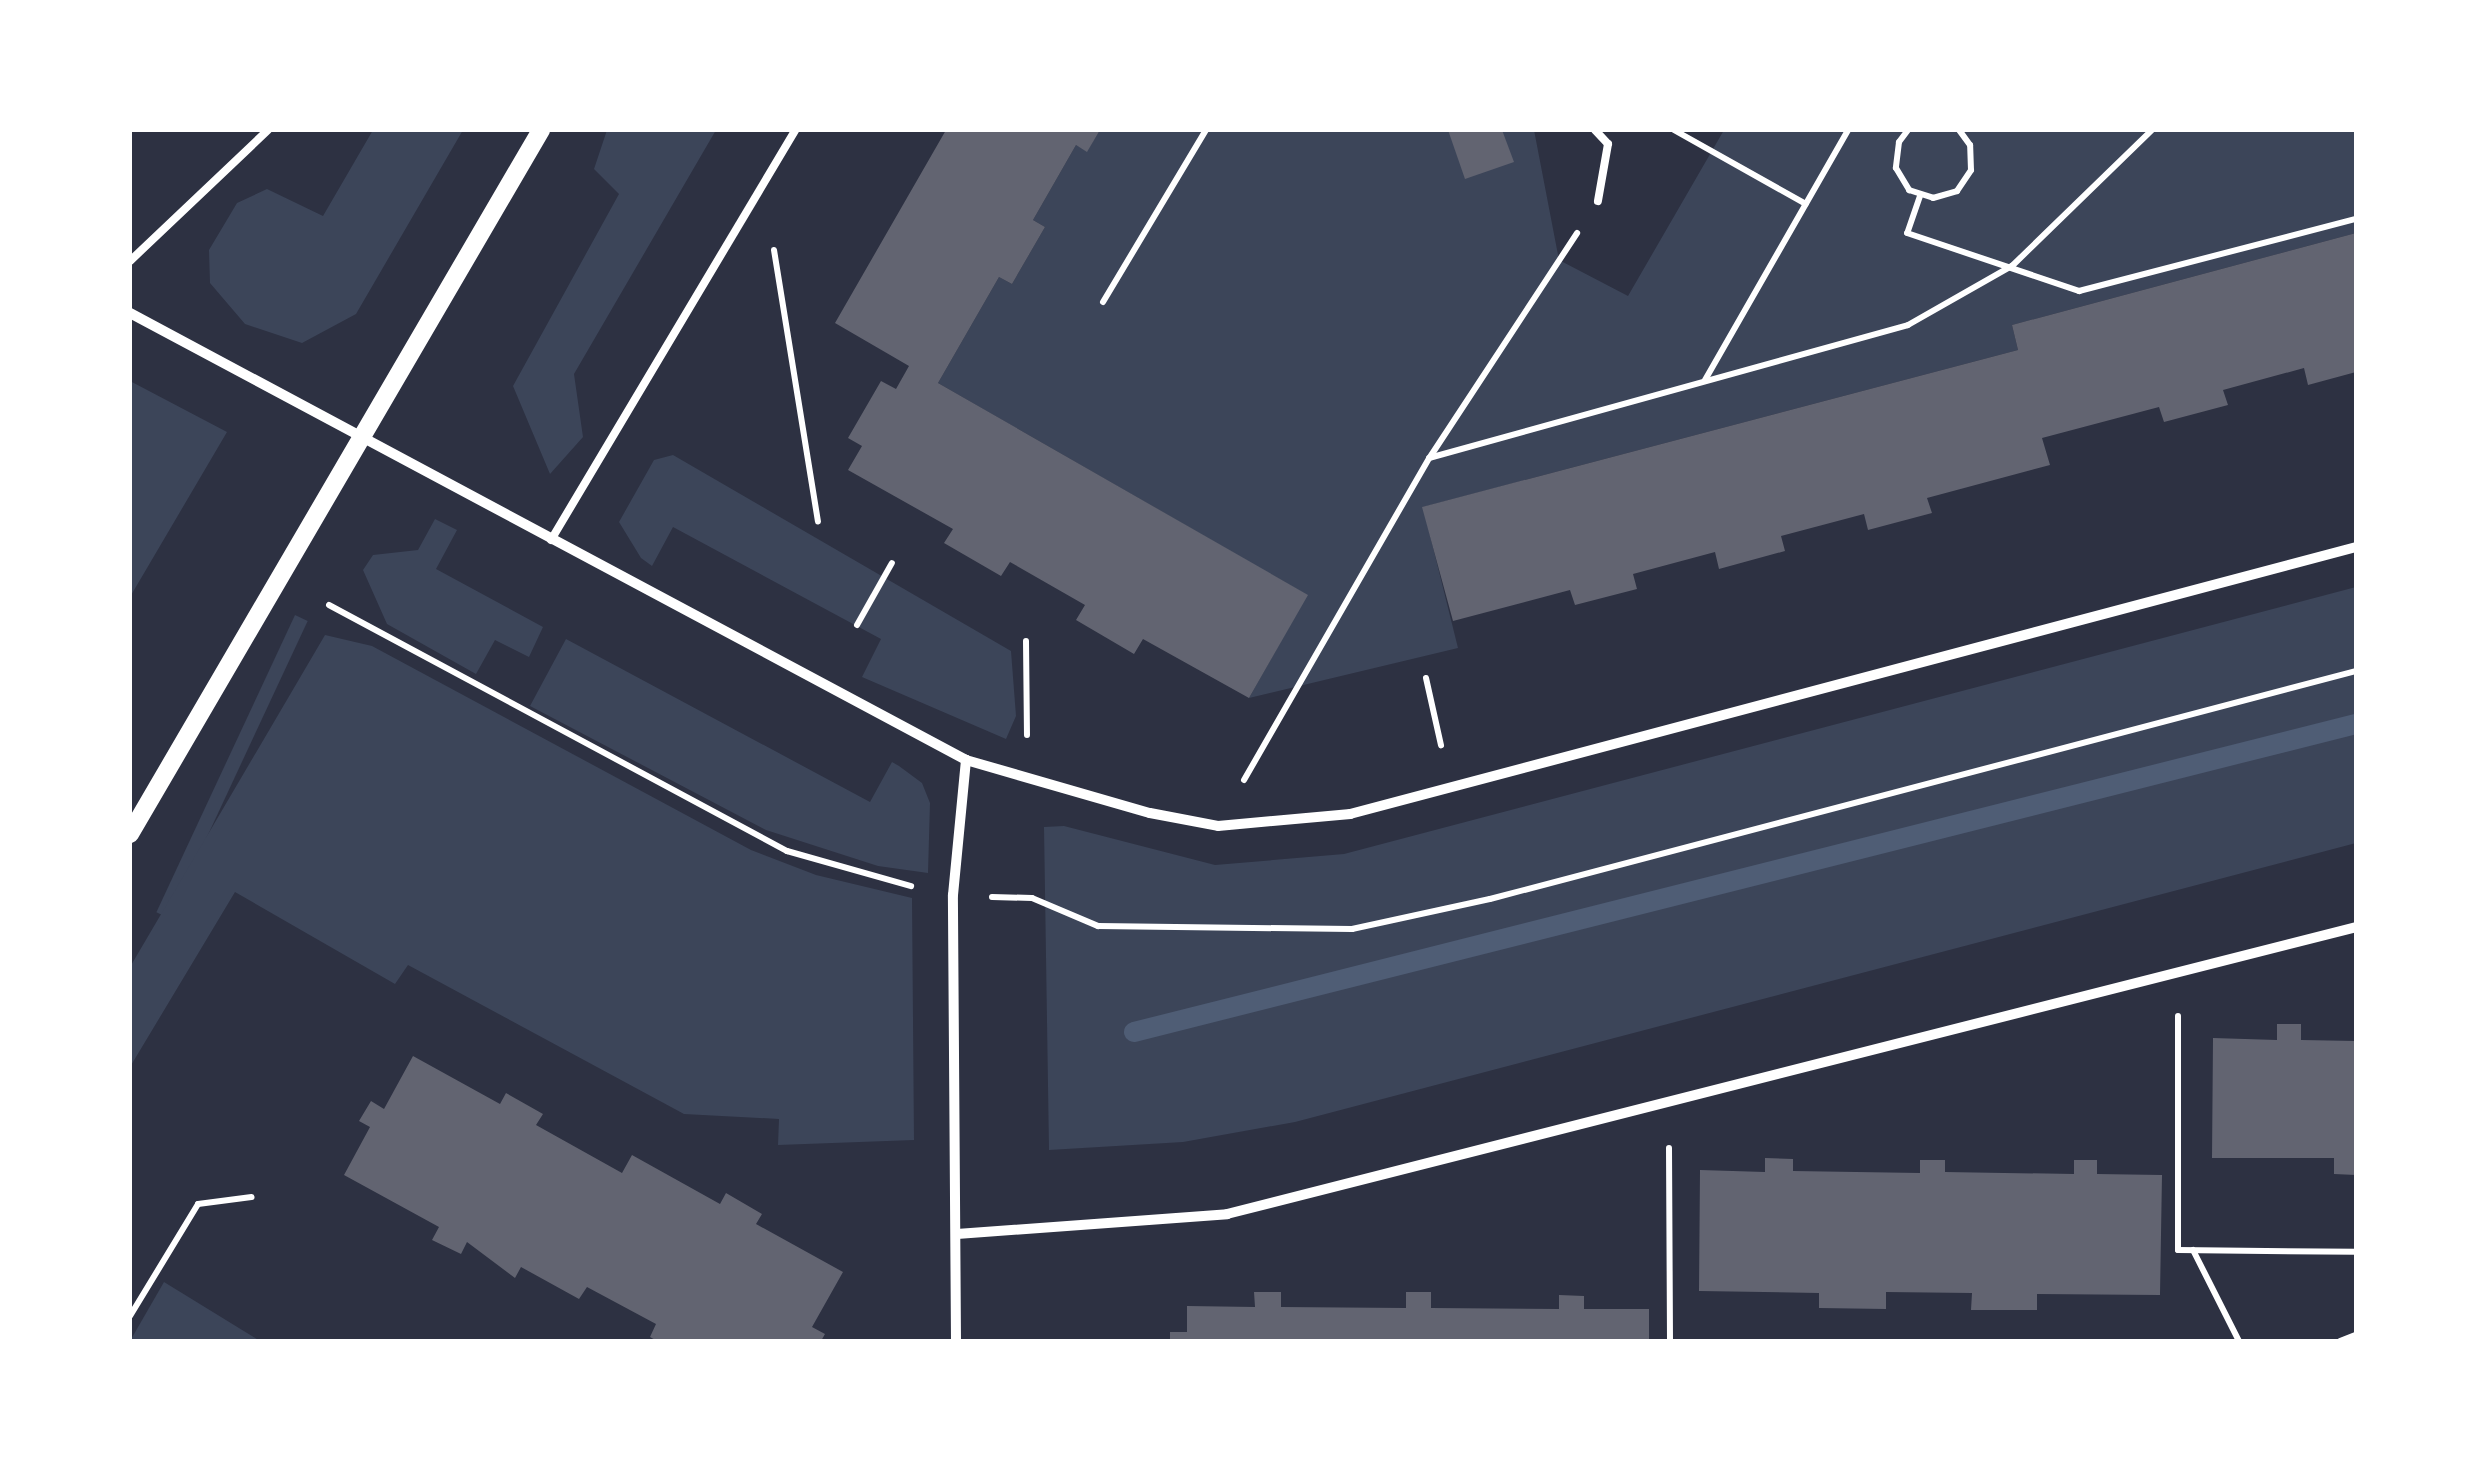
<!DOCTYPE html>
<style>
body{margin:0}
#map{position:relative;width:2486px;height:1471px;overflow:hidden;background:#2d3142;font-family:"Fira Sans",sans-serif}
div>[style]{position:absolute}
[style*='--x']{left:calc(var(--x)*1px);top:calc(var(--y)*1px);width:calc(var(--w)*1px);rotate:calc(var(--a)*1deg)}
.green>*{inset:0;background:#3c4559;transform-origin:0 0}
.stream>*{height:20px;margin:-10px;padding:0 10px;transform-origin:10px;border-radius:10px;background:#4f5d75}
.building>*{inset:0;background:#626471}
.path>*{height:6px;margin:-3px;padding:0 3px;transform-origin:3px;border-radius:3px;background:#fff}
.service>*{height:8px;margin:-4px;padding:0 4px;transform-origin:4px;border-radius:4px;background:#fff}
.minor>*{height:10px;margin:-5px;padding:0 5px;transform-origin:5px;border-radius:5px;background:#fff}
.tertiary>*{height:18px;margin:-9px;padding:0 9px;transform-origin:9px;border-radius:9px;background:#fff}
span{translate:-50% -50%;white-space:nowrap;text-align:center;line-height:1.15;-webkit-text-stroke:10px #fff;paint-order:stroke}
.frame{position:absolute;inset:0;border:132px solid #fff;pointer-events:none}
</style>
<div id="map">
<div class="green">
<i style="clip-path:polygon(373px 130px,463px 130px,356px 314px,302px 343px,245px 324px,210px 283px,209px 250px,237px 203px,267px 189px,323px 216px)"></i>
<i style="clip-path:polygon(607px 130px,716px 130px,574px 374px,583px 437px,550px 474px,513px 386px,619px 194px,594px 169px)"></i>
<i style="clip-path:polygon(1100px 130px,1534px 130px,1559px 260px,1628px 296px,1724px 130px,2356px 130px,2356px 233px,2012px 325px,2018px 350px,1423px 507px,1458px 648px,1249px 698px,1307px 595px,938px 383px,999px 277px,1012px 284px,1045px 227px,1033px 220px,1076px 145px,1087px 151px)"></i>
<i style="clip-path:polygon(130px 381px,227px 432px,130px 597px,132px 539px)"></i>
<i style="clip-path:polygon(673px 455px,1011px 651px,1016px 716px,1006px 739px,862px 677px,881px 639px,673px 527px,652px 566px,641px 558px,619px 522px,654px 460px)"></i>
<i style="clip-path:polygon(435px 519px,457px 530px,436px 569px,543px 627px,529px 657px,495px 640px,476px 674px,387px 624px,363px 570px,373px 555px,418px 550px)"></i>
<i style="clip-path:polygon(2356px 587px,2356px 843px,1295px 1122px,1183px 1142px,1049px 1150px,1044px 827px,1064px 826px,1215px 865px,1344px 854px)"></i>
<i style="left:295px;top:615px;width:14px;height:328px;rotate:25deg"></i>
<i style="clip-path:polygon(325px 635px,372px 646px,751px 850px,816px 875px,912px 898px,914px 1140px,778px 1145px,779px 1119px,684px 1114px,408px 965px,395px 984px,235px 892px,130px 1067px,130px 967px)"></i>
<i style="clip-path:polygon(566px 639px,870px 802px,892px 762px,899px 766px,922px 783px,930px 803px,928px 873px,878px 866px,766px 830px,530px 706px)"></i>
<i style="clip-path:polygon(164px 1282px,260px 1341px,130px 1341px)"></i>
</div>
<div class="stream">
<i style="--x:1134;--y:1032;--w:1260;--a:-14.15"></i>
</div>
<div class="building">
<i style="clip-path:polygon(946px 130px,1100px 130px,1087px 152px,1076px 145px,1033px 220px,1045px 227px,1012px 284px,999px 277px,938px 383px,1308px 595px,1249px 698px,1143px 639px,1134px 654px,1076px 620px,1085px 605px,1010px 562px,1001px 576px,944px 543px,953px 529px,848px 470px,862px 446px,848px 438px,881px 381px,896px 389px,909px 366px,835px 323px)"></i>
<i style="clip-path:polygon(1448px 130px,1502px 130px,1514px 162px,1465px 179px)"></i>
<i style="clip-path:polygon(2356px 233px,2356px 372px,2308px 385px,2304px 368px,2223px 390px,2228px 405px,2164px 422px,2159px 407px,2042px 438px,2050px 465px,1927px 498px,1932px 513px,1868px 530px,1864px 514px,1781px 536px,1785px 551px,1719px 569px,1715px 552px,1633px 574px,1637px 589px,1575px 605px,1570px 590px,1453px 621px,1422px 507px,2018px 350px,2012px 325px)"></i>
<i style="clip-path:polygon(2277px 1024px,2301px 1024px,2301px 1040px,2356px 1041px,2356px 1175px,2334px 1174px,2334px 1158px,2212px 1158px,2213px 1038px,2277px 1040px)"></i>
<i style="clip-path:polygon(413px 1056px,500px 1104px,506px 1093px,543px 1114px,536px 1125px,622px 1173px,632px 1155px,720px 1204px,726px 1193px,762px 1214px,756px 1224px,843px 1272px,812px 1327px,825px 1334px,821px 1341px,657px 1341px,650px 1337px,656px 1324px,587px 1287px,579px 1299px,521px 1267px,515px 1278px,467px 1242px,461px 1254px,432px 1240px,439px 1227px,344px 1175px,370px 1127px,359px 1121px,371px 1101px,384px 1109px)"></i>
<i style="clip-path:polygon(1765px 1158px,1793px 1159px,1793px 1171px,1920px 1173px,1920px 1160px,1945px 1160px,1945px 1172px,2074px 1174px,2074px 1160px,2097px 1160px,2097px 1174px,2162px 1175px,2160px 1295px,2037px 1294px,2037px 1310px,1971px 1310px,1972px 1293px,1886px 1292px,1886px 1309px,1819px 1308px,1819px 1293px,1699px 1291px,1700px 1170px,1765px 1172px)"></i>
<i style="clip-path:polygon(1254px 1292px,1281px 1292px,1281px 1307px,1406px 1308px,1406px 1292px,1431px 1292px,1431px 1308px,1559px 1309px,1559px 1295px,1584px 1296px,1584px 1309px,1649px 1309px,1649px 1341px,1170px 1341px,1170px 1332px,1187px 1332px,1187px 1306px,1255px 1307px)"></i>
</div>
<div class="path">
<i style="--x:1674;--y:130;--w:151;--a:29.3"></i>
<i style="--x:1908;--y:130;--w:15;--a:127"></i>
<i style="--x:1899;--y:142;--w:26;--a:97"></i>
<i style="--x:1896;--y:168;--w:26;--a:59"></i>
<i style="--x:1909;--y:190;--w:25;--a:18"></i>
<i style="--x:1933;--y:198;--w:25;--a:-16"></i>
<i style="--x:1957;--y:191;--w:25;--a:-56"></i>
<i style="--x:1971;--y:170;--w:25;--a:-92"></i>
<i style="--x:1970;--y:145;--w:19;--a:-126"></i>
<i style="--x:1920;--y:196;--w:39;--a:109"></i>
<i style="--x:1907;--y:233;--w:182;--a:18.6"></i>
<i style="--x:2079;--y:291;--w:286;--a:-14.6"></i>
<i style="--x:774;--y:250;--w:275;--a:80.8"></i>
<i style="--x:1103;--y:302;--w:200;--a:-59.1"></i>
<i style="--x:1705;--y:380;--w:288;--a:-60.2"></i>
<i style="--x:1430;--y:457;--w:268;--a:-56.7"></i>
<i style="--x:329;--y:605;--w:520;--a:28.24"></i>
<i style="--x:787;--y:851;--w:129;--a:15.8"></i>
<i style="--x:857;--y:625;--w:71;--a:-60.6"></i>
<i style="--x:1026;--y:641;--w:94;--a:89.4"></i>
<i style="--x:1426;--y:678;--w:69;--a:77.4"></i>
<i style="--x:1244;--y:780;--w:371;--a:-60.1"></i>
<i style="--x:1429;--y:458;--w:497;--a:-15.5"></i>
<i style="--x:1908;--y:325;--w:120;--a:-29.6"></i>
<i style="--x:2012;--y:266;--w:195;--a:-44.2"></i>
<i style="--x:992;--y:897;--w:40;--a:1.4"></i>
<i style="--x:1032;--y:898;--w:72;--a:23"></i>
<i style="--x:1098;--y:926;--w:254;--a:0.7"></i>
<i style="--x:1352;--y:929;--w:141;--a:-12.3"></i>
<i style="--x:1490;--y:899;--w:896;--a:-14.75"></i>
<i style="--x:2178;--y:1016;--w:234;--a:90"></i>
<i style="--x:2178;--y:1250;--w:178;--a:0.6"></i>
<i style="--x:1669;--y:1148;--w:193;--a:89.7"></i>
<i style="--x:2193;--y:1250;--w:102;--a:63.2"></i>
<i style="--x:130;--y:1316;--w:131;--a:-58.7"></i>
<i style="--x:198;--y:1204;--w:54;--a:-7.4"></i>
<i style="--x:2340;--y:1341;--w:17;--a:-21"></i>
</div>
<div class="service">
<i style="--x:1595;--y:130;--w:19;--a:47"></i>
<i style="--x:1608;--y:144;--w:58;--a:100"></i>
<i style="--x:130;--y:261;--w:190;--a:-43.5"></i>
<i style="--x:551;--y:540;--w:477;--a:-59.2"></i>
</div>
<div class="minor">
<i style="--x:130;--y:313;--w:948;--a:28.13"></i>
<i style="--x:966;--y:760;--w:191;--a:16.1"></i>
<i style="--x:1150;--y:813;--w:69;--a:10.8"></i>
<i style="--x:1218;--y:826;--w:133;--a:-5.2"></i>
<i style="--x:1350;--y:814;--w:1041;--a:-14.86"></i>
<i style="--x:957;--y:1234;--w:271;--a:-4.2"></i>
<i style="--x:1227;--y:1214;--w:1165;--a:-14.26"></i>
<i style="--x:956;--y:1341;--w:446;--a:-90.4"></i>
<i style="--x:953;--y:895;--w:136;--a:-84.5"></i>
</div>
<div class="tertiary">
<i style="--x:130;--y:834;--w:815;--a:-59.72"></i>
</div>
<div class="frame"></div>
</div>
